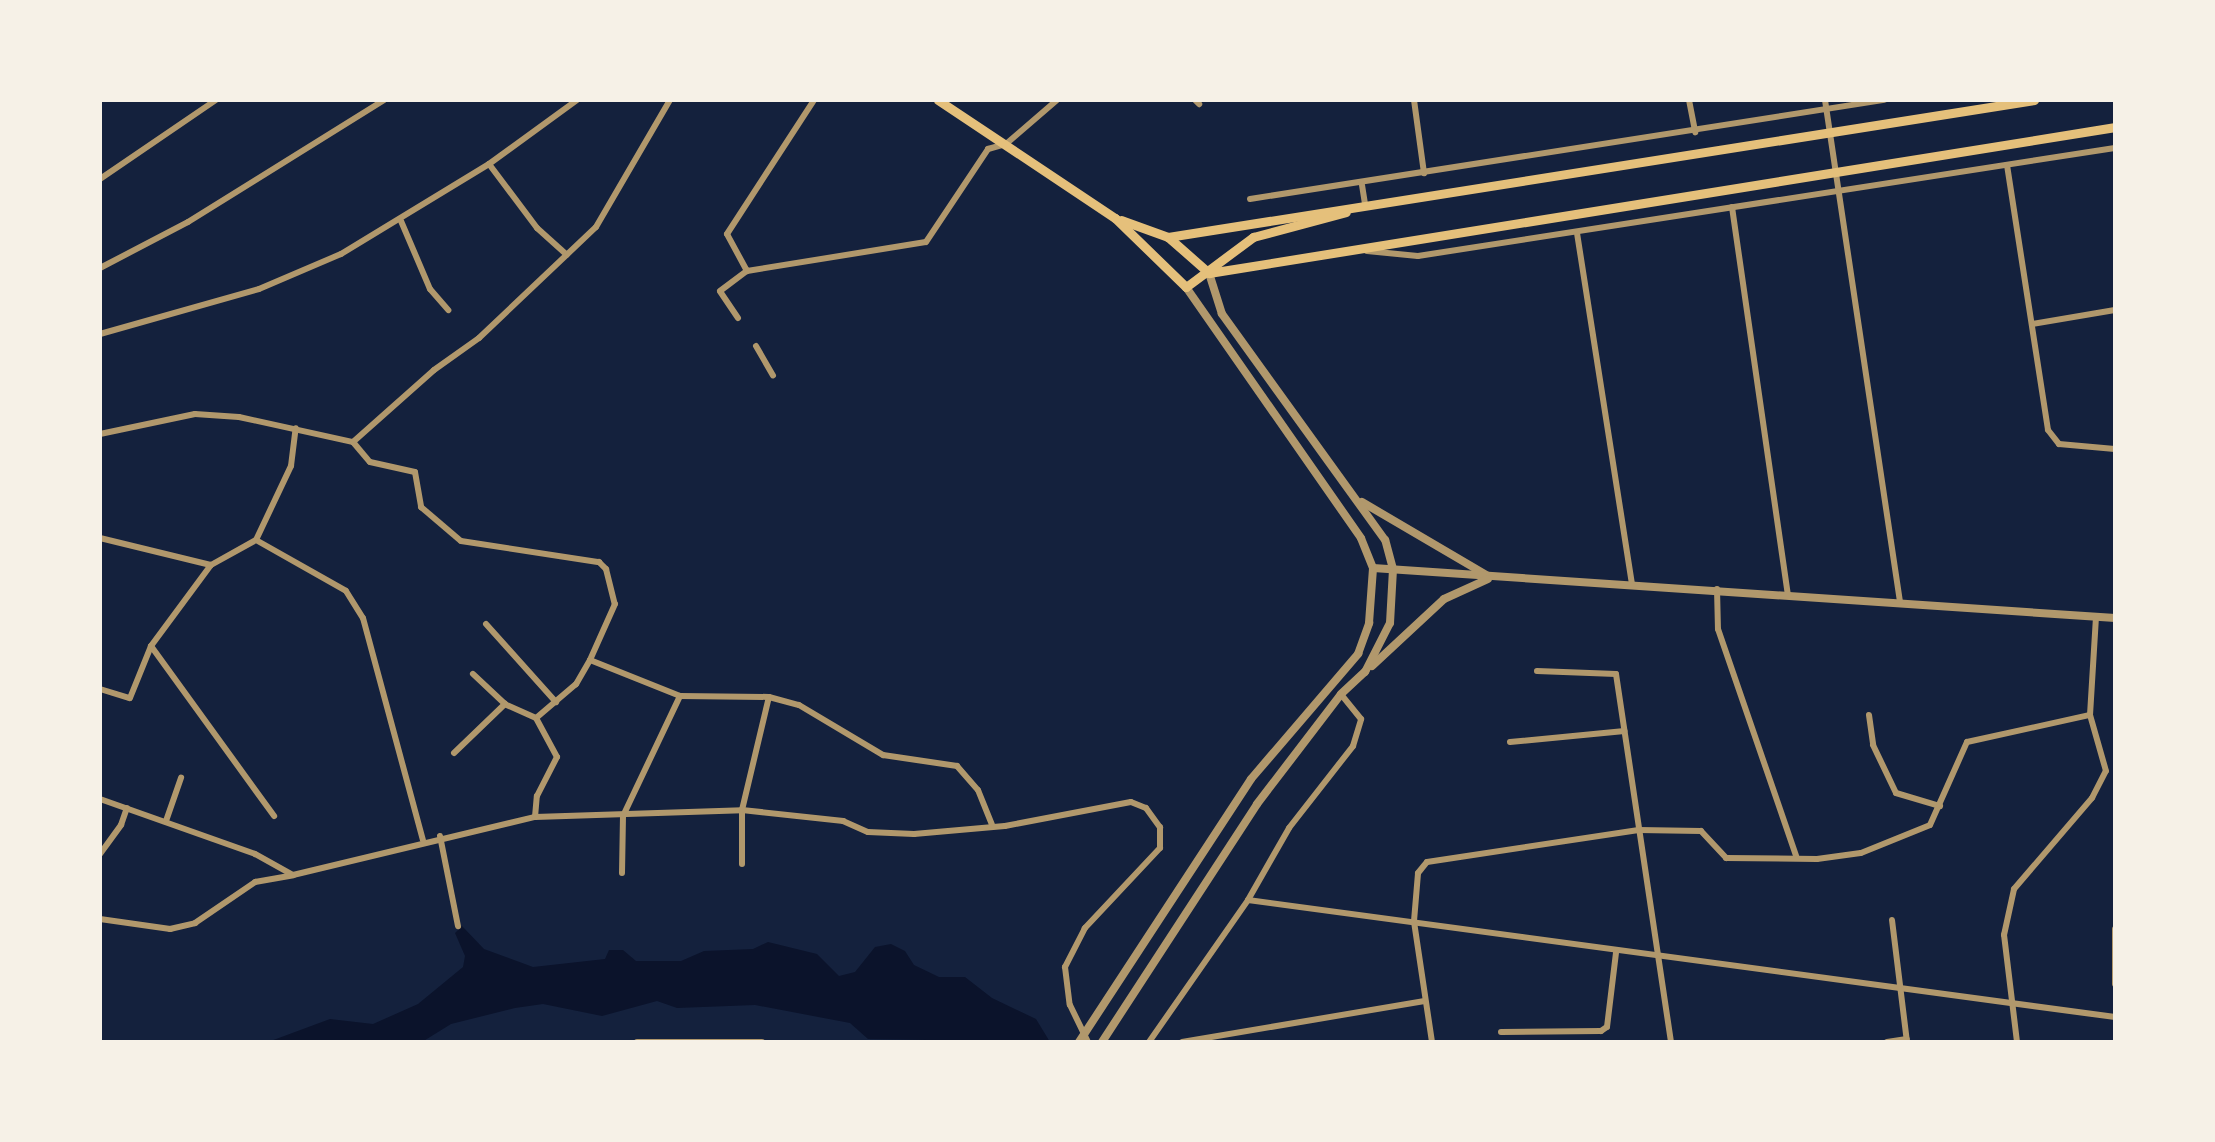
<!DOCTYPE html>
<style>
body{margin:0}
#map{position:relative;width:2215px;height:1142px;overflow:hidden;background:#14213d;font-family:"Public Sans",sans-serif}
div>[style]{position:absolute}
[style*='--x']{left:calc(var(--x)*1px);top:calc(var(--y)*1px);width:calc(var(--w)*1px);rotate:calc(var(--a)*1deg)}
.water>*{inset:0;background:#0b132b}
.minor>*{height:6px;margin:-3px;padding:0 3px;transform-origin:3px;border-radius:3px;background:#b1986c}
.tertiary>*{height:8px;margin:-4px;padding:0 4px;transform-origin:4px;border-radius:4px;background:#b1986c}
.secondary>*{height:9px;margin:-4.5px;padding:0 4.5px;transform-origin:4.5px;border-radius:4.5px;background:#e5c07b}
span{translate:-50% -50%;white-space:nowrap;text-align:center;line-height:1.15;-webkit-text-stroke:6px #f6f1e7;paint-order:stroke}
.frame{position:absolute;inset:0;border:102px solid #f6f1e7;pointer-events:none}
</style>
<div id="map">
<div class="water">
<i style="clip-path:polygon(462px 926px,484px 949px,533px 967px,605px 959px,609px 950px,623px 950px,636px 961px,681px 961px,704px 951px,753px 949px,768px 942px,817px 954px,839px 976px,855px 972px,875px 947px,891px 944px,905px 951px,914px 965px,939px 977px,965px 977px,992px 998px,1036px 1019px,1050px 1042px,868px 1039px,850px 1023px,755px 1005px,677px 1008px,657px 1001px,602px 1016px,543px 1004px,515px 1008px,451px 1024px,422px 1042px,268px 1042px,330px 1019px,373px 1024px,418px 1004px,463px 967px,465px 956px,455px 933px)"></i>
</div>
<div class="minor">
<i style="--x:1195;--y:100;--w:6;--a:45"></i>
<i style="--x:1414;--y:100;--w:74;--a:82.2"></i>
<i style="--x:1689;--y:100;--w:33;--a:79"></i>
<i style="--x:1825;--y:100;--w:508;--a:81.5"></i>
<i style="--x:489;--y:164;--w:80;--a:53.1"></i>
<i style="--x:537;--y:228;--w:40;--a:42"></i>
<i style="--x:2007;--y:165;--w:268;--a:81.2"></i>
<i style="--x:2048;--y:430;--w:18;--a:52"></i>
<i style="--x:2059;--y:444;--w:56;--a:5.1"></i>
<i style="--x:100;--y:179;--w:140;--a:-34.3"></i>
<i style="--x:1362;--y:185;--w:20;--a:81"></i>
<i style="--x:1250;--y:199;--w:642;--a:-8.88"></i>
<i style="--x:1732;--y:207;--w:392;--a:81.8"></i>
<i style="--x:401;--y:221;--w:74;--a:66.9"></i>
<i style="--x:430;--y:289;--w:28;--a:49"></i>
<i style="--x:1577;--y:233;--w:357;--a:81.1"></i>
<i style="--x:1367;--y:251;--w:51;--a:5.6"></i>
<i style="--x:1418;--y:256;--w:705;--a:-8.81"></i>
<i style="--x:100;--y:268;--w:99;--a:-27.6"></i>
<i style="--x:188;--y:222;--w:231;--a:-31.9"></i>
<i style="--x:747;--y:271;--w:42;--a:-118.4"></i>
<i style="--x:727;--y:234;--w:160;--a:-57"></i>
<i style="--x:738;--y:318;--w:32;--a:-124"></i>
<i style="--x:720;--y:291;--w:34;--a:-37"></i>
<i style="--x:747;--y:271;--w:181;--a:-9.2"></i>
<i style="--x:926;--y:242;--w:112;--a:-56.3"></i>
<i style="--x:988;--y:149;--w:19;--a:-16"></i>
<i style="--x:1006;--y:144;--w:67;--a:-40.8"></i>
<i style="--x:2032;--y:324;--w:84;--a:-9.6"></i>
<i style="--x:100;--y:334;--w:165;--a:-15.8"></i>
<i style="--x:259;--y:289;--w:89;--a:-23.1"></i>
<i style="--x:341;--y:254;--w:173;--a:-31.3"></i>
<i style="--x:489;--y:164;--w:109;--a:-36"></i>
<i style="--x:756;--y:346;--w:34;--a:60"></i>
<i style="--x:100;--y:434;--w:97;--a:-11.9"></i>
<i style="--x:195;--y:414;--w:44;--a:3.9"></i>
<i style="--x:239;--y:417;--w:117;--a:12.4"></i>
<i style="--x:353;--y:442;--w:26;--a:50"></i>
<i style="--x:370;--y:462;--w:46;--a:12.5"></i>
<i style="--x:415;--y:472;--w:36;--a:80"></i>
<i style="--x:421;--y:507;--w:52;--a:40.4"></i>
<i style="--x:461;--y:541;--w:140;--a:8.7"></i>
<i style="--x:599;--y:562;--w:10;--a:45"></i>
<i style="--x:606;--y:569;--w:36;--a:76"></i>
<i style="--x:615;--y:604;--w:61;--a:114.1"></i>
<i style="--x:590;--y:660;--w:28;--a:120"></i>
<i style="--x:576;--y:684;--w:52;--a:139.6"></i>
<i style="--x:536;--y:718;--w:34;--a:-156"></i>
<i style="--x:505;--y:704;--w:44;--a:-136.8"></i>
<i style="--x:353;--y:442;--w:108;--a:-41.6"></i>
<i style="--x:434;--y:370;--w:55;--a:-35.4"></i>
<i style="--x:479;--y:338;--w:161;--a:-43.5"></i>
<i style="--x:596;--y:227;--w:147;--a:-59.8"></i>
<i style="--x:100;--y:538;--w:114;--a:13.7"></i>
<i style="--x:256;--y:540;--w:103;--a:29.5"></i>
<i style="--x:346;--y:591;--w:32;--a:58"></i>
<i style="--x:363;--y:618;--w:230;--a:74.9"></i>
<i style="--x:1717;--y:589;--w:40;--a:88.6"></i>
<i style="--x:1718;--y:629;--w:240;--a:71"></i>
<i style="--x:486;--y:624;--w:105;--a:48.1"></i>
<i style="--x:151;--y:646;--w:210;--a:54.1"></i>
<i style="--x:590;--y:660;--w:97;--a:21.8"></i>
<i style="--x:680;--y:696;--w:89;--a:0.6"></i>
<i style="--x:769;--y:697;--w:31;--a:15"></i>
<i style="--x:799;--y:705;--w:98;--a:30.8"></i>
<i style="--x:883;--y:755;--w:75;--a:8.5"></i>
<i style="--x:957;--y:766;--w:32;--a:49"></i>
<i style="--x:978;--y:790;--w:37;--a:68"></i>
<i style="--x:1537;--y:671;--w:79;--a:2.2"></i>
<i style="--x:1616;--y:674;--w:372;--a:81.5"></i>
<i style="--x:100;--y:689;--w:31;--a:17"></i>
<i style="--x:130;--y:698;--w:56;--a:-68"></i>
<i style="--x:151;--y:646;--w:101;--a:-53.5"></i>
<i style="--x:211;--y:565;--w:51;--a:-29.1"></i>
<i style="--x:256;--y:540;--w:82;--a:-64.7"></i>
<i style="--x:291;--y:466;--w:38;--a:-83"></i>
<i style="--x:1869;--y:715;--w:30;--a:82"></i>
<i style="--x:1873;--y:745;--w:53;--a:64.4"></i>
<i style="--x:1896;--y:793;--w:46;--a:16.5"></i>
<i style="--x:1510;--y:742;--w:115;--a:-5.5"></i>
<i style="--x:454;--y:753;--w:71;--a:-43.9"></i>
<i style="--x:100;--y:799;--w:164;--a:19.5"></i>
<i style="--x:255;--y:854;--w:43;--a:28.9"></i>
<i style="--x:293;--y:875;--w:249;--a:-13.5"></i>
<i style="--x:535;--y:817;--w:207;--a:-1.9"></i>
<i style="--x:742;--y:810;--w:102;--a:6.2"></i>
<i style="--x:843;--y:821;--w:27;--a:24"></i>
<i style="--x:868;--y:832;--w:46;--a:2.5"></i>
<i style="--x:914;--y:834;--w:91;--a:-5"></i>
<i style="--x:1005;--y:826;--w:128;--a:-10.8"></i>
<i style="--x:1131;--y:802;--w:16;--a:22"></i>
<i style="--x:1146;--y:808;--w:24;--a:54"></i>
<i style="--x:1160;--y:827;--w:21;--a:90"></i>
<i style="--x:1160;--y:848;--w:110;--a:133.2"></i>
<i style="--x:1085;--y:928;--w:44;--a:117.1"></i>
<i style="--x:1065;--y:967;--w:38;--a:83"></i>
<i style="--x:1070;--y:1005;--w:41;--a:64.1"></i>
<i style="--x:535;--y:817;--w:21;--a:-85"></i>
<i style="--x:537;--y:796;--w:44;--a:-62.9"></i>
<i style="--x:557;--y:757;--w:44;--a:-118.3"></i>
<i style="--x:166;--y:821;--w:46;--a:-70.8"></i>
<i style="--x:440;--y:836;--w:92;--a:78.7"></i>
<i style="--x:100;--y:854;--w:36;--a:-54"></i>
<i style="--x:121;--y:825;--w:18;--a:-71"></i>
<i style="--x:742;--y:864;--w:54;--a:-90"></i>
<i style="--x:742;--y:810;--w:116;--a:-76.6"></i>
<i style="--x:622;--y:873;--w:57;--a:-89"></i>
<i style="--x:623;--y:816;--w:133;--a:-64.6"></i>
<i style="--x:1248;--y:900;--w:875;--a:7.69"></i>
<i style="--x:100;--y:919;--w:71;--a:8.1"></i>
<i style="--x:170;--y:929;--w:26;--a:-13"></i>
<i style="--x:195;--y:923;--w:73;--a:-34.3"></i>
<i style="--x:255;--y:882;--w:39;--a:-10"></i>
<i style="--x:1892;--y:920;--w:123;--a:83"></i>
<i style="--x:2115;--y:929;--w:55;--a:90"></i>
<i style="--x:1501;--y:1032;--w:100;--a:-0.6"></i>
<i style="--x:1601;--y:1031;--w:7;--a:-34"></i>
<i style="--x:1607;--y:1027;--w:75;--a:-83.1"></i>
<i style="--x:637;--y:1042;--w:125;--a:0"></i>
<i style="--x:1149;--y:1042;--w:173;--a:-55.1"></i>
<i style="--x:1248;--y:900;--w:83;--a:-60.3"></i>
<i style="--x:1289;--y:828;--w:104;--a:-52"></i>
<i style="--x:1353;--y:746;--w:28;--a:-73"></i>
<i style="--x:1361;--y:719;--w:32;--a:-129"></i>
<i style="--x:1182;--y:1042;--w:246;--a:-9.6"></i>
<i style="--x:1432;--y:1042;--w:122;--a:-98.5"></i>
<i style="--x:1414;--y:921;--w:48;--a:-85.2"></i>
<i style="--x:1418;--y:873;--w:14;--a:-51"></i>
<i style="--x:1427;--y:862;--w:214;--a:-8.6"></i>
<i style="--x:1639;--y:830;--w:62;--a:0.9"></i>
<i style="--x:1701;--y:831;--w:37;--a:47"></i>
<i style="--x:1726;--y:858;--w:91;--a:0.6"></i>
<i style="--x:1817;--y:859;--w:44;--a:-7.8"></i>
<i style="--x:1861;--y:853;--w:74;--a:-22.1"></i>
<i style="--x:1930;--y:825;--w:91;--a:-66"></i>
<i style="--x:1967;--y:742;--w:126;--a:-12.4"></i>
<i style="--x:1887;--y:1042;--w:20;--a:-9"></i>
<i style="--x:2017;--y:1042;--w:108;--a:-96.9"></i>
<i style="--x:2004;--y:935;--w:47;--a:-77.7"></i>
<i style="--x:2014;--y:889;--w:120;--a:-49.4"></i>
<i style="--x:2092;--y:798;--w:30;--a:-63"></i>
<i style="--x:2106;--y:771;--w:58;--a:-105.9"></i>
<i style="--x:2090;--y:715;--w:98;--a:-86.5"></i>
</div>
<div class="tertiary">
<i style="--x:1362;--y:502;--w:146;--a:30.4"></i>
<i style="--x:1373;--y:568;--w:744;--a:3.86"></i>
<i style="--x:1372;--y:666;--w:98;--a:-42.9"></i>
<i style="--x:1444;--y:599;--w:48;--a:-24.4"></i>
<i style="--x:1079;--y:1042;--w:314;--a:-56.8"></i>
<i style="--x:1251;--y:779;--w:165;--a:-49.4"></i>
<i style="--x:1358;--y:654;--w:33;--a:-70"></i>
<i style="--x:1369;--y:623;--w:55;--a:-85.8"></i>
<i style="--x:1373;--y:568;--w:32;--a:-112"></i>
<i style="--x:1361;--y:538;--w:306;--a:-124.9"></i>
<i style="--x:1102;--y:1042;--w:284;--a:-56.9"></i>
<i style="--x:1257;--y:804;--w:138;--a:-52.6"></i>
<i style="--x:1341;--y:694;--w:33;--a:-43"></i>
<i style="--x:1365;--y:672;--w:55;--a:-63"></i>
<i style="--x:1390;--y:623;--w:54;--a:-86.8"></i>
<i style="--x:1393;--y:569;--w:30;--a:-105"></i>
<i style="--x:1385;--y:540;--w:279;--a:-125.8"></i>
<i style="--x:1222;--y:314;--w:43;--a:-107.6"></i>
</div>
<div class="secondary">
<i style="--x:938;--y:100;--w:213;--a:33.7"></i>
<i style="--x:1115;--y:218;--w:99;--a:44.2"></i>
<i style="--x:1186;--y:287;--w:84;--a:-36.7"></i>
<i style="--x:1253;--y:237;--w:96;--a:-15"></i>
<i style="--x:1121;--y:220;--w:50;--a:19.9"></i>
<i style="--x:1168;--y:237;--w:55;--a:41.3"></i>
<i style="--x:1168;--y:237;--w:877;--a:-8.99"></i>
<i style="--x:1209;--y:273;--w:918;--a:-9.15"></i>
</div>
<div class="frame"></div>
</div>
